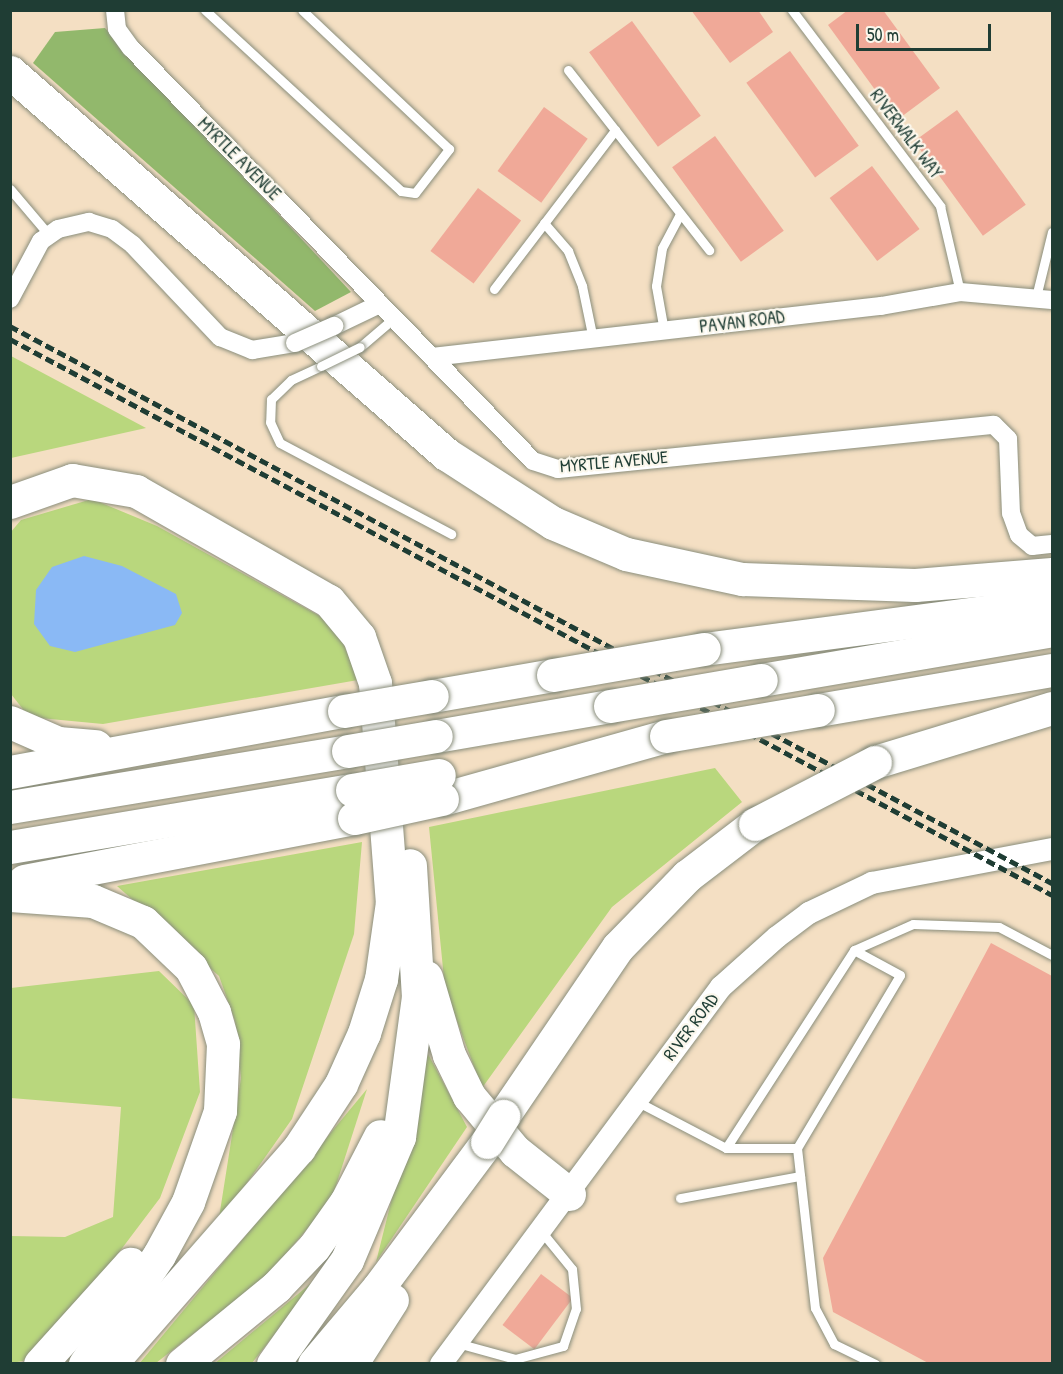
<!DOCTYPE html>
<style>
body{margin:0}
#map{position:relative;width:1063px;height:1374px;overflow:hidden;background:#f4dfc3;font-family:"Patrick Hand",sans-serif}
div>[style]{position:absolute}
[style*='--x']{left:calc(var(--x)*1px);top:calc(var(--y)*1px);width:calc(var(--w)*1px);rotate:calc(var(--a)*1deg)}
.green>*{inset:0;background:#b9d77d}
.forest>*{inset:0;background:#92b86c}
.water>*{inset:0;background:#8ab9f5}
.building>*{inset:0;background:#f0a998;transform-origin:0 0}
.roads{filter:drop-shadow(0 0 2px #8a8e7c) drop-shadow(0 0 2px #8a8e7c)}
.service>*{height:9px;margin:-4.5px;padding:0 4.5px;transform-origin:4.5px;border-radius:4.5px;background:#fff}
.minor>*{height:18px;margin:-9px;padding:0 9px;transform-origin:9px;border-radius:9px;background:#fff}
.tertiary>*{height:22px;margin:-11px;padding:0 11px;transform-origin:11px;border-radius:11px;background:#fff}
.motorway>*{height:33px;margin:-16.5px;padding:0 16.5px;transform-origin:16.5px;border-radius:16.5px;background:#fff}
.rail>*{height:4.5px;margin-top:-2.25px;transform-origin:0;background:repeating-linear-gradient(90deg,#1f3d34 0 9px,transparent 0 13.5px)}
.bridges{filter:drop-shadow(0 0 2px #8a8e7c) drop-shadow(0 0 2px #8a8e7c)}
.service-bridge>*{height:9px;margin:-4.5px;padding:0 4.5px;transform-origin:4.5px;border-radius:4.5px;background:#fff}
.minor-bridge>*{height:18px;margin:-9px;padding:0 9px;transform-origin:9px;border-radius:9px;background:#fff}
.motorway-bridge>*{height:33px;margin:-16.5px;padding:0 16.5px;transform-origin:16.5px;border-radius:16.5px;background:#fff}
span{translate:-50% -50%;white-space:nowrap;text-align:center;line-height:1.15;-webkit-text-stroke:4.5px #fbf7ec;paint-order:stroke}
.street-label{font-size:18px;color:#1f3d34}
.frame{position:absolute;inset:0;border:12px solid #1f3d34;pointer-events:none}
.scale{position:absolute;left:856px;top:24px;width:135px;height:27px;box-sizing:border-box;border:3px solid #1f3d34;border-top:0;padding-left:8px;font-size:18px;line-height:21px;white-space:nowrap;color:#1f3d34;-webkit-text-stroke:4px #fbf7ec;paint-order:stroke}
</style>
<div id="map">
<div class="green">
<i style="clip-path:polygon(10px 356px,11px 356px,146px 428px,11px 458px)"></i>
<i style="clip-path:polygon(92px 499px,157px 526px,336px 625px,358px 680px,103px 724px,29px 717px,11px 694px,10px 533px,21px 520px)"></i>
<i style="clip-path:polygon(715px 768px,742px 802px,612px 907px,482px 1088px,445px 989px,429px 827px)"></i>
<i style="clip-path:polygon(362px 842px,354px 934px,292px 1119px,218px 1224px,241px 1078px,235px 1021px,219px 976px,117px 886px)"></i>
<i style="clip-path:polygon(159px 971px,194px 1005px,200px 1092px,160px 1198px,83px 1300px,23px 1361px,11px 1363px,10px 1236px,65px 1237px,113px 1217px,121px 1107px,11px 1098px,11px 988px)"></i>
<i style="clip-path:polygon(428px 1054px,467px 1127px,376px 1262px)"></i>
<i style="clip-path:polygon(367px 1089px,331px 1201px,266px 1277px,156px 1363px,139px 1364px)"></i>
<i style="clip-path:polygon(322px 1274px,252px 1363px,214px 1364px)"></i>
</div>
<div class="forest">
<i style="clip-path:polygon(105px 28px,351px 292px,315px 311px,33px 63px,55px 32px)"></i>
</div>
<div class="water">
<i style="clip-path:polygon(84px 556px,122px 566px,176px 594px,182px 613px,175px 625px,75px 652px,50px 646px,34px 624px,36px 590px,52px 567px)"></i>
</div>
<div class="building">
<i style="clip-path:polygon(691px 10px,758px 10px,773px 32px,730px 63px)"></i>
<i style="clip-path:polygon(848px 10px,883px 10px,940px 88px,897px 120px,828px 25px)"></i>
<i style="left:632px;top:21px;width:117px;height:53px;rotate:54deg"></i>
<i style="left:790px;top:51px;width:117px;height:54px;rotate:54deg"></i>
<i style="left:544px;top:107px;width:54px;height:79px;rotate:36deg"></i>
<i style="left:957px;top:110px;width:117px;height:53px;rotate:54deg"></i>
<i style="left:715px;top:136px;width:117px;height:53px;rotate:54deg"></i>
<i style="left:872px;top:166px;width:79px;height:53px;rotate:53deg"></i>
<i style="left:478px;top:188px;width:54px;height:79px;rotate:37deg"></i>
<i style="clip-path:polygon(991px 943px,1052px 976px,1052px 1364px,930px 1364px,833px 1312px,823px 1258px)"></i>
<i style="left:541px;top:1274px;width:40px;height:64px;rotate:37deg"></i>
</div>
<div class="roads">
<div class="service">
<i style="--x:205;--y:10;--w:267;--a:42.7"></i>
<i style="--x:401;--y:191;--w:14;--a:8"></i>
<i style="--x:415;--y:193;--w:56;--a:-52.3"></i>
<i style="--x:449;--y:149;--w:202;--a:-136.6"></i>
<i style="--x:792;--y:10;--w:246;--a:52.9"></i>
<i style="--x:940;--y:206;--w:88;--a:76.9"></i>
<i style="--x:568;--y:70;--w:229;--a:51.9"></i>
<i style="--x:10;--y:189;--w:60;--a:49.7"></i>
<i style="--x:544;--y:223;--w:37;--a:49"></i>
<i style="--x:568;--y:251;--w:38;--a:68"></i>
<i style="--x:582;--y:286;--w:54;--a:78.3"></i>
<i style="--x:494;--y:289;--w:200;--a:-52.7"></i>
<i style="--x:1036;--y:297;--w:67;--a:-76.2"></i>
<i style="--x:664;--y:331;--w:46;--a:-100.1"></i>
<i style="--x:656;--y:286;--w:38;--a:-81"></i>
<i style="--x:662;--y:248;--w:38;--a:-62"></i>
<i style="--x:360;--y:347;--w:45;--a:-40.5"></i>
<i style="--x:321;--y:366;--w:33;--a:155"></i>
<i style="--x:291;--y:380;--w:28;--a:136"></i>
<i style="--x:271;--y:399;--w:23;--a:92"></i>
<i style="--x:270;--y:422;--w:23;--a:65"></i>
<i style="--x:280;--y:443;--w:194;--a:28"></i>
<i style="--x:638;--y:1102;--w:99;--a:27.6"></i>
<i style="--x:726;--y:1148;--w:71;--a:0"></i>
<i style="--x:797;--y:1148;--w:201;--a:-59.2"></i>
<i style="--x:900;--y:975;--w:52;--a:-151.5"></i>
<i style="--x:726;--y:1148;--w:236;--a:-57.1"></i>
<i style="--x:854;--y:950;--w:64;--a:-23.8"></i>
<i style="--x:913;--y:924;--w:86;--a:2"></i>
<i style="--x:999;--y:927;--w:60;--a:27.8"></i>
<i style="--x:797;--y:1148;--w:161;--a:83.6"></i>
<i style="--x:815;--y:1308;--w:41;--a:62.2"></i>
<i style="--x:834;--y:1344;--w:46;--a:26"></i>
<i style="--x:680;--y:1198;--w:122;--a:-10.4"></i>
<i style="--x:457;--y:1343;--w:60;--a:15.4"></i>
<i style="--x:515;--y:1359;--w:50;--a:-15.2"></i>
<i style="--x:563;--y:1346;--w:39;--a:-71"></i>
<i style="--x:576;--y:1309;--w:40;--a:-95.7"></i>
<i style="--x:572;--y:1269;--w:49;--a:-129.2"></i>
</div>
<div class="minor">
<i style="--x:115;--y:10;--w:19;--a:84"></i>
<i style="--x:117;--y:29;--w:24;--a:54"></i>
<i style="--x:131;--y:48;--w:576;--a:45.77"></i>
<i style="--x:533;--y:461;--w:26;--a:18"></i>
<i style="--x:558;--y:469;--w:438;--a:-5.8"></i>
<i style="--x:994;--y:425;--w:20;--a:45"></i>
<i style="--x:1008;--y:439;--w:74;--a:87.7"></i>
<i style="--x:1011;--y:513;--w:23;--a:70"></i>
<i style="--x:1019;--y:535;--w:17;--a:40"></i>
<i style="--x:1032;--y:546;--w:20;--a:-6"></i>
<i style="--x:10;--y:299;--w:66;--a:-61.9"></i>
<i style="--x:41;--y:241;--w:21;--a:-35"></i>
<i style="--x:58;--y:229;--w:32;--a:-13"></i>
<i style="--x:89;--y:222;--w:24;--a:17"></i>
<i style="--x:112;--y:229;--w:26;--a:37"></i>
<i style="--x:133;--y:245;--w:127;--a:46.6"></i>
<i style="--x:220;--y:337;--w:35;--a:22"></i>
<i style="--x:252;--y:350;--w:44;--a:-9.2"></i>
<i style="--x:334;--y:326;--w:51;--a:-25.6"></i>
<i style="--x:432;--y:357;--w:452;--a:-6.5"></i>
<i style="--x:881;--y:306;--w:80;--a:-10"></i>
<i style="--x:960;--y:292;--w:92;--a:5"></i>
</div>
<div class="tertiary">
<i style="--x:441;--y:1364;--w:470;--a:-53.4"></i>
<i style="--x:721;--y:987;--w:75;--a:-41.8"></i>
<i style="--x:777;--y:937;--w:40;--a:-37"></i>
<i style="--x:809;--y:913;--w:70;--a:-25.5"></i>
<i style="--x:872;--y:883;--w:183;--a:-10.7"></i>
</div>
<div class="motorway">
<i style="--x:10;--y:72;--w:580;--a:41.22"></i>
<i style="--x:446;--y:454;--w:127;--a:32.8"></i>
<i style="--x:553;--y:523;--w:79;--a:23"></i>
<i style="--x:626;--y:554;--w:119;--a:12.2"></i>
<i style="--x:742;--y:579;--w:173;--a:2"></i>
<i style="--x:915;--y:585;--w:137;--a:-4.6"></i>
<i style="--x:10;--y:502;--w:66;--a:-19.5"></i>
<i style="--x:72;--y:480;--w:65;--a:9.8"></i>
<i style="--x:136;--y:491;--w:222;--a:29.7"></i>
<i style="--x:329;--y:601;--w:47;--a:50.2"></i>
<i style="--x:359;--y:637;--w:49;--a:70.8"></i>
<i style="--x:375;--y:683;--w:220;--a:85.6"></i>
<i style="--x:392;--y:902;--w:78;--a:98.1"></i>
<i style="--x:381;--y:979;--w:57;--a:107.5"></i>
<i style="--x:364;--y:1033;--w:56;--a:114.3"></i>
<i style="--x:341;--y:1084;--w:77;--a:123.3"></i>
<i style="--x:299;--y:1148;--w:287;--a:131.2"></i>
<i style="--x:704;--y:649;--w:351;--a:-7.5"></i>
<i style="--x:761;--y:680;--w:295;--a:-9.7"></i>
<i style="--x:432;--y:696;--w:123;--a:-9.8"></i>
<i style="--x:818;--y:710;--w:237;--a:-9.7"></i>
<i style="--x:10;--y:722;--w:52;--a:23.6"></i>
<i style="--x:58;--y:743;--w:38;--a:5"></i>
<i style="--x:436;--y:736;--w:177;--a:-9.8"></i>
<i style="--x:875;--y:762;--w:185;--a:-17"></i>
<i style="--x:10;--y:772;--w:340;--a:-10.4"></i>
<i style="--x:442;--y:799;--w:233;--a:-15.7"></i>
<i style="--x:10;--y:807;--w:343;--a:-9.4"></i>
<i style="--x:10;--y:847;--w:347;--a:-9.5"></i>
<i style="--x:24;--y:881;--w:336;--a:-10.8"></i>
<i style="--x:10;--y:895;--w:83;--a:4.1"></i>
<i style="--x:93;--y:901;--w:54;--a:22.8"></i>
<i style="--x:143;--y:922;--w:66;--a:43.8"></i>
<i style="--x:191;--y:968;--w:50;--a:62.4"></i>
<i style="--x:214;--y:1012;--w:33;--a:74"></i>
<i style="--x:223;--y:1044;--w:67;--a:92.6"></i>
<i style="--x:220;--y:1111;--w:96;--a:109.4"></i>
<i style="--x:188;--y:1202;--w:60;--a:118.7"></i>
<i style="--x:159;--y:1255;--w:132;--a:124.2"></i>
<i style="--x:426;--y:977;--w:81;--a:73.6"></i>
<i style="--x:449;--y:1055;--w:46;--a:64"></i>
<i style="--x:469;--y:1096;--w:72;--a:50.1"></i>
<i style="--x:515;--y:1151;--w:69;--a:38.5"></i>
<i style="--x:503;--y:1116;--w:204;--a:-55.8"></i>
<i style="--x:618;--y:947;--w:99;--a:-45.8"></i>
<i style="--x:687;--y:876;--w:86;--a:-37.4"></i>
<i style="--x:40;--y:1364;--w:135;--a:-48"></i>
<i style="--x:182;--y:1364;--w:122;--a:-39.3"></i>
<i style="--x:276;--y:1287;--w:55;--a:-46.5"></i>
<i style="--x:314;--y:1247;--w:55;--a:-54.6"></i>
<i style="--x:346;--y:1202;--w:74;--a:-62.7"></i>
<i style="--x:273;--y:1364;--w:128;--a:-54.6"></i>
<i style="--x:347;--y:1260;--w:134;--a:-67.1"></i>
<i style="--x:399;--y:1137;--w:141;--a:-82.3"></i>
<i style="--x:418;--y:997;--w:132;--a:-93.5"></i>
<i style="--x:314;--y:1364;--w:99;--a:-49.9"></i>
<i style="--x:378;--y:1288;--w:182;--a:-53.3"></i>
<i style="--x:351;--y:1364;--w:76;--a:-57.4"></i>
</div>
</div>
<div class="rail">
<i style="--x:10;--y:326;--w:1182;--a:28.13"></i>
<i style="--x:10;--y:339;--w:1181;--a:28.08"></i>
</div>
<div class="bridges">
<div class="service-bridge">
<i style="--x:321;--y:366;--w:43;--a:-26"></i>
</div>
<div class="minor-bridge">
<i style="--x:295;--y:343;--w:43;--a:-23.6"></i>
</div>
<div class="motorway-bridge">
<i style="--x:553;--y:675;--w:153;--a:-9.8"></i>
<i style="--x:610;--y:706;--w:153;--a:-9.8"></i>
<i style="--x:344;--y:711;--w:89;--a:-9.7"></i>
<i style="--x:666;--y:736;--w:154;--a:-9.7"></i>
<i style="--x:348;--y:751;--w:89;--a:-9.7"></i>
<i style="--x:352;--y:790;--w:88;--a:-9.8"></i>
<i style="--x:354;--y:818;--w:90;--a:-12.2"></i>
<i style="--x:755;--y:824;--w:135;--a:-27.3"></i>
<i style="--x:487;--y:1142;--w:31;--a:-58"></i>
</div>
</div>
<div class="street-label">
<span style="left:906px;top:134px;rotate:53deg">RIVERWALK WAY</span>
<span style="left:239px;top:159px;rotate:45deg">MYRTLE AVENUE</span>
<span style="left:742px;top:322px;rotate:-7deg">PAVAN ROAD</span>
<span style="left:614px;top:462px;rotate:-5deg">MYRTLE AVENUE</span>
<span style="left:691px;top:1027px;rotate:-53deg">RIVER ROAD</span>
</div>
<div class="frame"></div>
<div class="scale">50 m</div>
</div>
